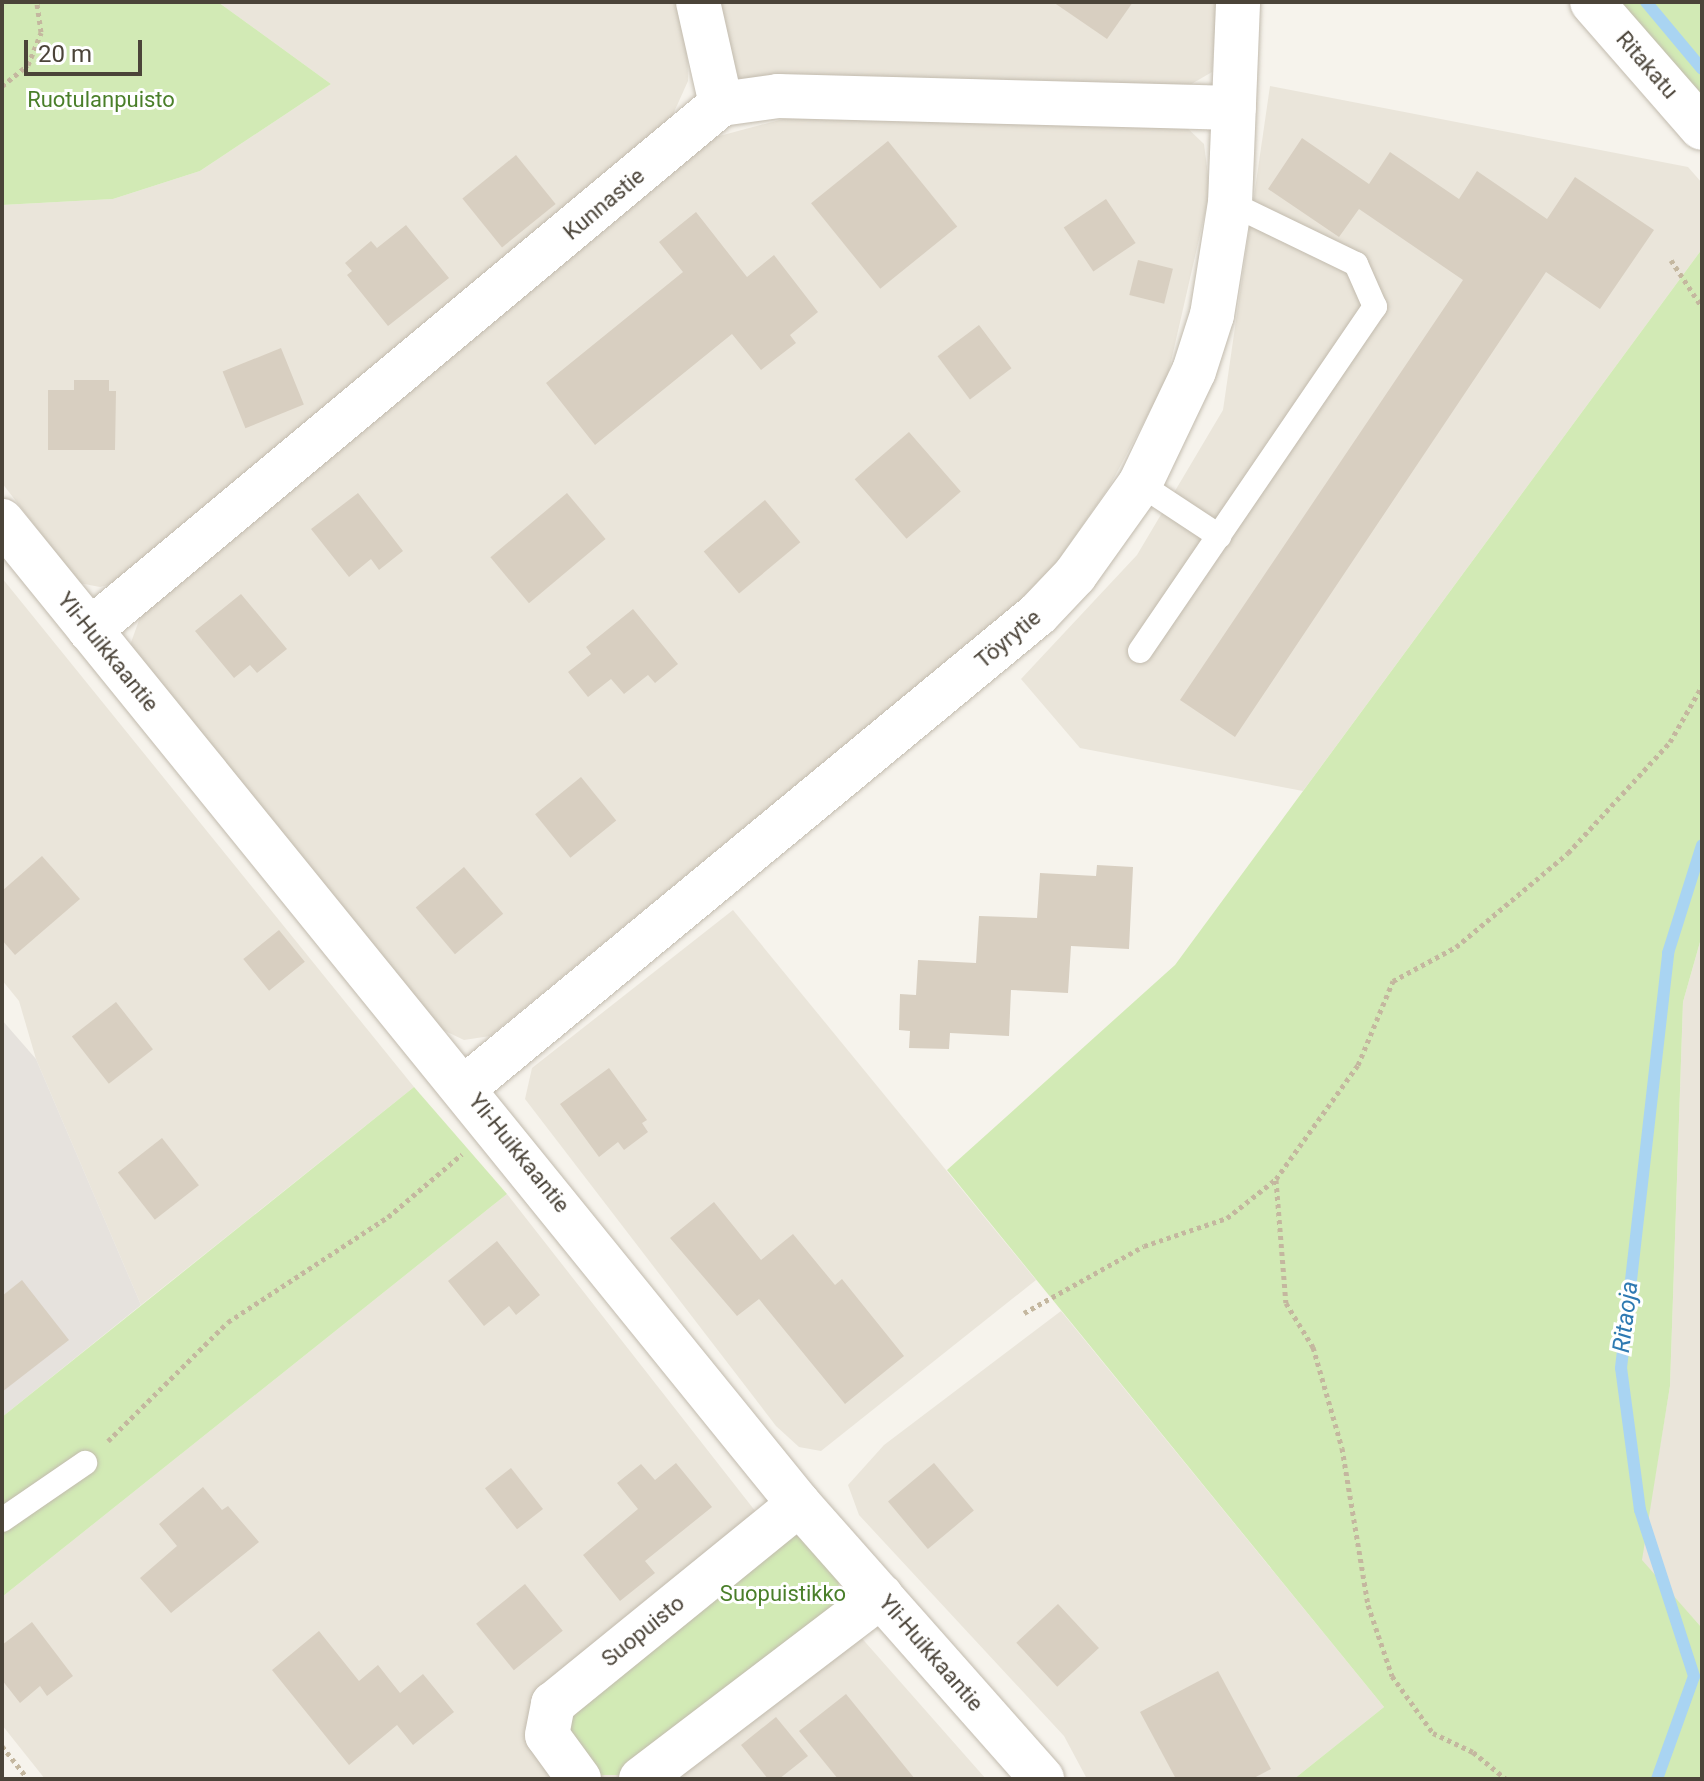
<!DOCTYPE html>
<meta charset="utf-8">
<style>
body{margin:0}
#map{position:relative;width:1704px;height:1781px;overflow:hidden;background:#f6f3ec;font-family:Roboto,sans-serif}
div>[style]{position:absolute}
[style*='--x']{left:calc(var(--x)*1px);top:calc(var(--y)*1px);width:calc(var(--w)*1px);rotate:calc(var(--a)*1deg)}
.residential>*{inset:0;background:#eae5da}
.industrial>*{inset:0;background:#e6e2dd}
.green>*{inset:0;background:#d2eab5}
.stream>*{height:12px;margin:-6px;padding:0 6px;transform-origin:6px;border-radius:6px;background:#a9d4f2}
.building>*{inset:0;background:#d8cfc1;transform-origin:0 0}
.path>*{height:5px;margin-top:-2.5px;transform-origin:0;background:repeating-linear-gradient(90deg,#c4b79f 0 4px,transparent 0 8px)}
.roads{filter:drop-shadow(0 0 2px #c2bbae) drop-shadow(0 0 2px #c2bbae)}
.lane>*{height:24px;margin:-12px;padding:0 12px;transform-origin:12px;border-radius:12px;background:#fff}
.street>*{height:44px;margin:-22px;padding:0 22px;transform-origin:22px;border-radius:22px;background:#fff}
span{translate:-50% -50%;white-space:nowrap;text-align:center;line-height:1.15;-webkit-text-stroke:6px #fff;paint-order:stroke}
.street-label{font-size:22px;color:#4b4439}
.park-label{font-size:22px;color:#4a7f2a}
.water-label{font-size:24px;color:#2e7ab2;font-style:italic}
.frame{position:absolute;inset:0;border:4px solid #4b4439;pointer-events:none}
.scale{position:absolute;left:24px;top:40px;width:118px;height:36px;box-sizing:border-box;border:4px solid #4b4439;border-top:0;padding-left:10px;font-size:24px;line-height:28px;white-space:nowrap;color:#4b4439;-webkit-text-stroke:6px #fff;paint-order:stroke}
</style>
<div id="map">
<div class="residential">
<i style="clip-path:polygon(218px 2px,678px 2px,687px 33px,688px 81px,670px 121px,121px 582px,100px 587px,79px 583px,2px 483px,2px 205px,113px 199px,200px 171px,331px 84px)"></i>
<i style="clip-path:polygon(719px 2px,1217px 2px,1212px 72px,1188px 86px,747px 81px,733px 75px)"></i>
<i style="clip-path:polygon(1270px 86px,1688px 167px,1702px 183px,1702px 249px,1303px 791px,1080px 748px,1021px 679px,1137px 555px,1223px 410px)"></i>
<i style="clip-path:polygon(798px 115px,1182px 123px,1204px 144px,1210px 191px,1167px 379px,1109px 487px,1043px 582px,490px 1036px,464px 1040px,443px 1030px,129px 648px,142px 612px,712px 138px)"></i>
<i style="clip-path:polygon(2px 578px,414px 1087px,141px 1305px,36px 1059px,19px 1001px,2px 980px)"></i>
<i style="clip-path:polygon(733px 910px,1036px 1280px,821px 1451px,799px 1447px,776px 1426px,525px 1099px,532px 1068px)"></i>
<i style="clip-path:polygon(1702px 935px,1702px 1628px,1641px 1560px,1670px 1386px,1683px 1002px)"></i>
<i style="clip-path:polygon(507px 1194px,799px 1567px,986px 1779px,45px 1779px,2px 1725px,2px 1597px)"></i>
<i style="clip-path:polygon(1061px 1311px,1384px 1707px,1294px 1779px,1087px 1779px,1064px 1736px,859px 1515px,848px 1485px,884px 1445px)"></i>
</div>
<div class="industrial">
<i style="clip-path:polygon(2px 1020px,36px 1059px,141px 1305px,2px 1417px)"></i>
</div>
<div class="green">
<i style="clip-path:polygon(2px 2px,218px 2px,331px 84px,200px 171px,113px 199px,2px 205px)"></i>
<i style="clip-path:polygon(1620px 2px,1702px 2px,1702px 95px)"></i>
<i style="clip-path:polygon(1702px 249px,1702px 935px,1683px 1002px,1670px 1386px,1642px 1560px,1702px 1628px,1702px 1779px,1294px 1779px,1384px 1707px,947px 1170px,1175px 965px)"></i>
<i style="clip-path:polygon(414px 1087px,507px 1194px,2px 1597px,2px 1417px)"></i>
<i style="clip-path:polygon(789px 1536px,801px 1536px,839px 1577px,838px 1602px,624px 1775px,594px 1775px,568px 1747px,566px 1720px)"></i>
</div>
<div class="stream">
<i style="--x:1646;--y:2;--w:87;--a:50.1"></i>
<i style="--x:1657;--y:1779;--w:109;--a:-70.2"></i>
<i style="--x:1694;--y:1676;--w:175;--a:-108"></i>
<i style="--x:1640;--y:1510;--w:143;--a:-97.6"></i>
<i style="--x:1621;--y:1368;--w:418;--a:-83.5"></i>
<i style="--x:1668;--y:953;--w:113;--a:-72.5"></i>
</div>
<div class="building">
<i style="clip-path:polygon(1053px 2px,1133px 2px,1107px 39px)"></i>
<i style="clip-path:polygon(1302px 138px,1369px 184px,1390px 152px,1459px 199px,1477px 171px,1547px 219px,1575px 177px,1654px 230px,1600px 309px,1546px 272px,1235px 737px,1180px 700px,1463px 280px,1359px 209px,1339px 237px,1268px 189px)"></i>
<i style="left:888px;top:141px;width:110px;height:99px;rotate:51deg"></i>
<i style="left:516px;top:155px;width:63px;height:69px;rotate:51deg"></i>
<i style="left:1106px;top:199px;width:53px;height:51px;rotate:56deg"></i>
<i style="clip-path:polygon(696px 212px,747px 277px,774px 255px,818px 312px,790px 335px,796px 343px,761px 370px,732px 334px,595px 445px,546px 383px,683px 272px,659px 242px)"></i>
<i style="clip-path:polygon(406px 225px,449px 278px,388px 326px,347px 275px,352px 271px,345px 263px,371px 241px,377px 248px)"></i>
<i style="left:1138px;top:260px;width:36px;height:36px;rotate:14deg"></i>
<i style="left:979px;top:325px;width:54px;height:52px;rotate:53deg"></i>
<i style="left:281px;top:348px;width:61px;height:63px;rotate:68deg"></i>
<i style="clip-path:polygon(74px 380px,109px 380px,109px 391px,116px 391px,115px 450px,48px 450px,48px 390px,74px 390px)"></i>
<i style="left:909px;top:432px;width:79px;height:72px;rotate:49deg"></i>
<i style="clip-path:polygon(358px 493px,403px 551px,379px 570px,371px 559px,349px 577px,311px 529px)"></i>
<i style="left:567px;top:493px;width:60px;height:100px;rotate:50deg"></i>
<i style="left:765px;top:500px;width:55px;height:80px;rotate:50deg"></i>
<i style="clip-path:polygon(241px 594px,287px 649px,257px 673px,250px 665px,234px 678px,195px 631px)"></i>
<i style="clip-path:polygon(633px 609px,678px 664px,655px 683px,648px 675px,624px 694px,611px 679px,588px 697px,568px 672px,591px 654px,586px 647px)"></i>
<i style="left:581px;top:777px;width:56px;height:59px;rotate:51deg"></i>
<i style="clip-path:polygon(42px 856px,80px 899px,15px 955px,2px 940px,2px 891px)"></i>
<i style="clip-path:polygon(1097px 865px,1133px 867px,1129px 949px,1071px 946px,1068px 993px,1011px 990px,1009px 1036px,950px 1033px,949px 1049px,909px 1048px,910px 1031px,899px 1030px,900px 994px,916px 995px,918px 960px,976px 963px,979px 916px,1037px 918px,1040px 873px,1096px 876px)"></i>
<i style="left:464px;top:867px;width:61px;height:63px;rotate:50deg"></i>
<i style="left:279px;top:930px;width:41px;height:46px;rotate:51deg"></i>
<i style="left:116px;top:1002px;width:60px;height:56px;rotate:52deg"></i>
<i style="clip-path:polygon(609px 1068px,647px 1120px,642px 1123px,648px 1132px,624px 1150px,618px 1142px,599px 1157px,560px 1104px)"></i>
<i style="left:162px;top:1138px;width:60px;height:56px;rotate:52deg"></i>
<i style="clip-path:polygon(714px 1202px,761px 1260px,793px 1234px,835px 1285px,842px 1279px,904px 1356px,845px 1404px,759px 1299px,737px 1316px,670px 1238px)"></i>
<i style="clip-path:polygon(497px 1241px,540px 1295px,516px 1315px,509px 1306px,484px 1326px,448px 1281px)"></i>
<i style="clip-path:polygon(22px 1280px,69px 1340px,2px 1392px,2px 1296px)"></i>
<i style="clip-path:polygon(676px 1463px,712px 1507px,645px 1561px,655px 1573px,620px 1601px,583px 1555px,638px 1509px,617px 1483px,641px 1464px,655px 1480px)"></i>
<i style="left:934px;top:1463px;width:62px;height:60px;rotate:50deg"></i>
<i style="left:511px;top:1468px;width:52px;height:33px;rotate:52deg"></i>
<i style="clip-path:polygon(203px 1487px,222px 1510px,228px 1506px,259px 1542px,171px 1613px,140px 1578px,177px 1546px,159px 1524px)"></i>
<i style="left:525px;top:1584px;width:60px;height:63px;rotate:51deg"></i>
<i style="left:1058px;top:1604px;width:60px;height:57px;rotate:47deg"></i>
<i style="clip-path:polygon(32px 1622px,73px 1676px,47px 1696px,40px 1686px,20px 1703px,2px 1680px,2px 1645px)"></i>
<i style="clip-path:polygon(319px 1631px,359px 1681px,378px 1665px,400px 1693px,423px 1674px,454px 1712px,413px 1745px,397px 1725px,349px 1765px,272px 1670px)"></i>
<i style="clip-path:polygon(1218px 1671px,1271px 1769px,1252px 1779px,1176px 1779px,1140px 1712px)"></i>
<i style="clip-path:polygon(846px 1694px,915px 1779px,838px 1779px,799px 1731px)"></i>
<i style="clip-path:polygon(776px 1717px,808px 1756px,779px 1779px,768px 1779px,741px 1745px)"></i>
</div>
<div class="path">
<i style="--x:2;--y:86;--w:33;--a:-39"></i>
<i style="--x:28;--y:65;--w:35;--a:-68"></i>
<i style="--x:41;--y:32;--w:30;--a:-98"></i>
<i style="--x:1671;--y:260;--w:56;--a:56.6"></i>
<i style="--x:1276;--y:1180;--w:123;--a:85.4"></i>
<i style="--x:1286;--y:1303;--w:52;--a:58.5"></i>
<i style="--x:1313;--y:1347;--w:105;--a:74"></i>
<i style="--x:1342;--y:1448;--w:159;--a:80.6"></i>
<i style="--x:1368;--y:1605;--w:75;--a:71.3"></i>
<i style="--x:1392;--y:1676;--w:70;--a:54.3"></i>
<i style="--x:1433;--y:1733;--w:44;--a:25.4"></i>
<i style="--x:1473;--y:1752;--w:43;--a:39.3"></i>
<i style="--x:1024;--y:1313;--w:137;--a:-29.2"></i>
<i style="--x:1144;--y:1246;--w:88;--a:-18.6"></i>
<i style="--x:1227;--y:1218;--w:63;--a:-38.5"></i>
<i style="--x:1276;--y:1179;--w:140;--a:-54.3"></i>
<i style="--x:1358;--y:1065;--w:91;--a:-67.4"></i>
<i style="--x:1393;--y:981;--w:72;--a:-28.4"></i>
<i style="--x:1456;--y:947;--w:146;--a:-40"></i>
<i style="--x:1568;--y:853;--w:151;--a:-47.4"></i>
<i style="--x:1670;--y:742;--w:64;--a:-60.3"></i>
<i style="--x:108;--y:1441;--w:169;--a:-44.8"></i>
<i style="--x:228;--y:1322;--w:191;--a:-33.3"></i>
<i style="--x:388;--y:1217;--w:97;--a:-40.4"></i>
<i style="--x:2;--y:1746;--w:42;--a:51.8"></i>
</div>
<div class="roads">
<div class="lane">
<i style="--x:1140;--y:484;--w:95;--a:33.4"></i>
<i style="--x:1140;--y:651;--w:417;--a:-55.7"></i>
<i style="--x:1375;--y:307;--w:47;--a:-113.8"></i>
<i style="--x:1356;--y:264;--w:140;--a:-154.2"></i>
<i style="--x:2;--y:1520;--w:101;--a:-34.5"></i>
</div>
<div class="street">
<i style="--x:698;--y:2;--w:105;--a:77.3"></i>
<i style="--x:1592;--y:2;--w:167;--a:48.9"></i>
<i style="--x:2;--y:521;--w:1266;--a:50.97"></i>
<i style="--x:799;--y:1504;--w:367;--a:48.5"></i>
<i style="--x:90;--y:630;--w:821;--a:-39.81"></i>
<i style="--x:721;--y:104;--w:58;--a:-8"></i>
<i style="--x:778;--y:96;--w:456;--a:1.5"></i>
<i style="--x:465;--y:1087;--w:743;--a:-39.54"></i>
<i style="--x:1038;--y:614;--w:54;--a:-46.5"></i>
<i style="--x:1075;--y:575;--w:112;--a:-54.5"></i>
<i style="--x:1140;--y:484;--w:125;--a:-64.5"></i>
<i style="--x:1194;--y:371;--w:59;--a:-72.2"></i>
<i style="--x:1212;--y:315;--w:113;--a:-80.9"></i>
<i style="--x:1230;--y:203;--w:201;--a:-87.7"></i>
<i style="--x:579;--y:1779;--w:54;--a:-126"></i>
<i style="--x:547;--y:1735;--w:32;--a:-79"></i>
<i style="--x:553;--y:1704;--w:317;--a:-39.1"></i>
<i style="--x:641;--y:1779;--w:302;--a:-37.3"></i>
</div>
</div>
<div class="street-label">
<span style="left:1647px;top:65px;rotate:49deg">Ritakatu</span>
<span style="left:604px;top:204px;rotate:-40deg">Kunnastie</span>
<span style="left:1008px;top:639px;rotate:-40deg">Töyrytie</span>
<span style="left:108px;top:652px;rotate:51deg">Yli-Huikkaantie</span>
<span style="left:519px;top:1153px;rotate:51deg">Yli-Huikkaantie</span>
<span style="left:643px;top:1631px;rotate:-39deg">Suopuisto</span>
<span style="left:931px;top:1653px;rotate:49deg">Yli-Huikkaantie</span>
</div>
<div class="park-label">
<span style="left:101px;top:100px">Ruotulanpuisto</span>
<span style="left:783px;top:1594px">Suopuistikko</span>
</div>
<div class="water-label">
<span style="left:1626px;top:1317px;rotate:-83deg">Ritaoja</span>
</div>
<div class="frame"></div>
<div class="scale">20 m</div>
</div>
